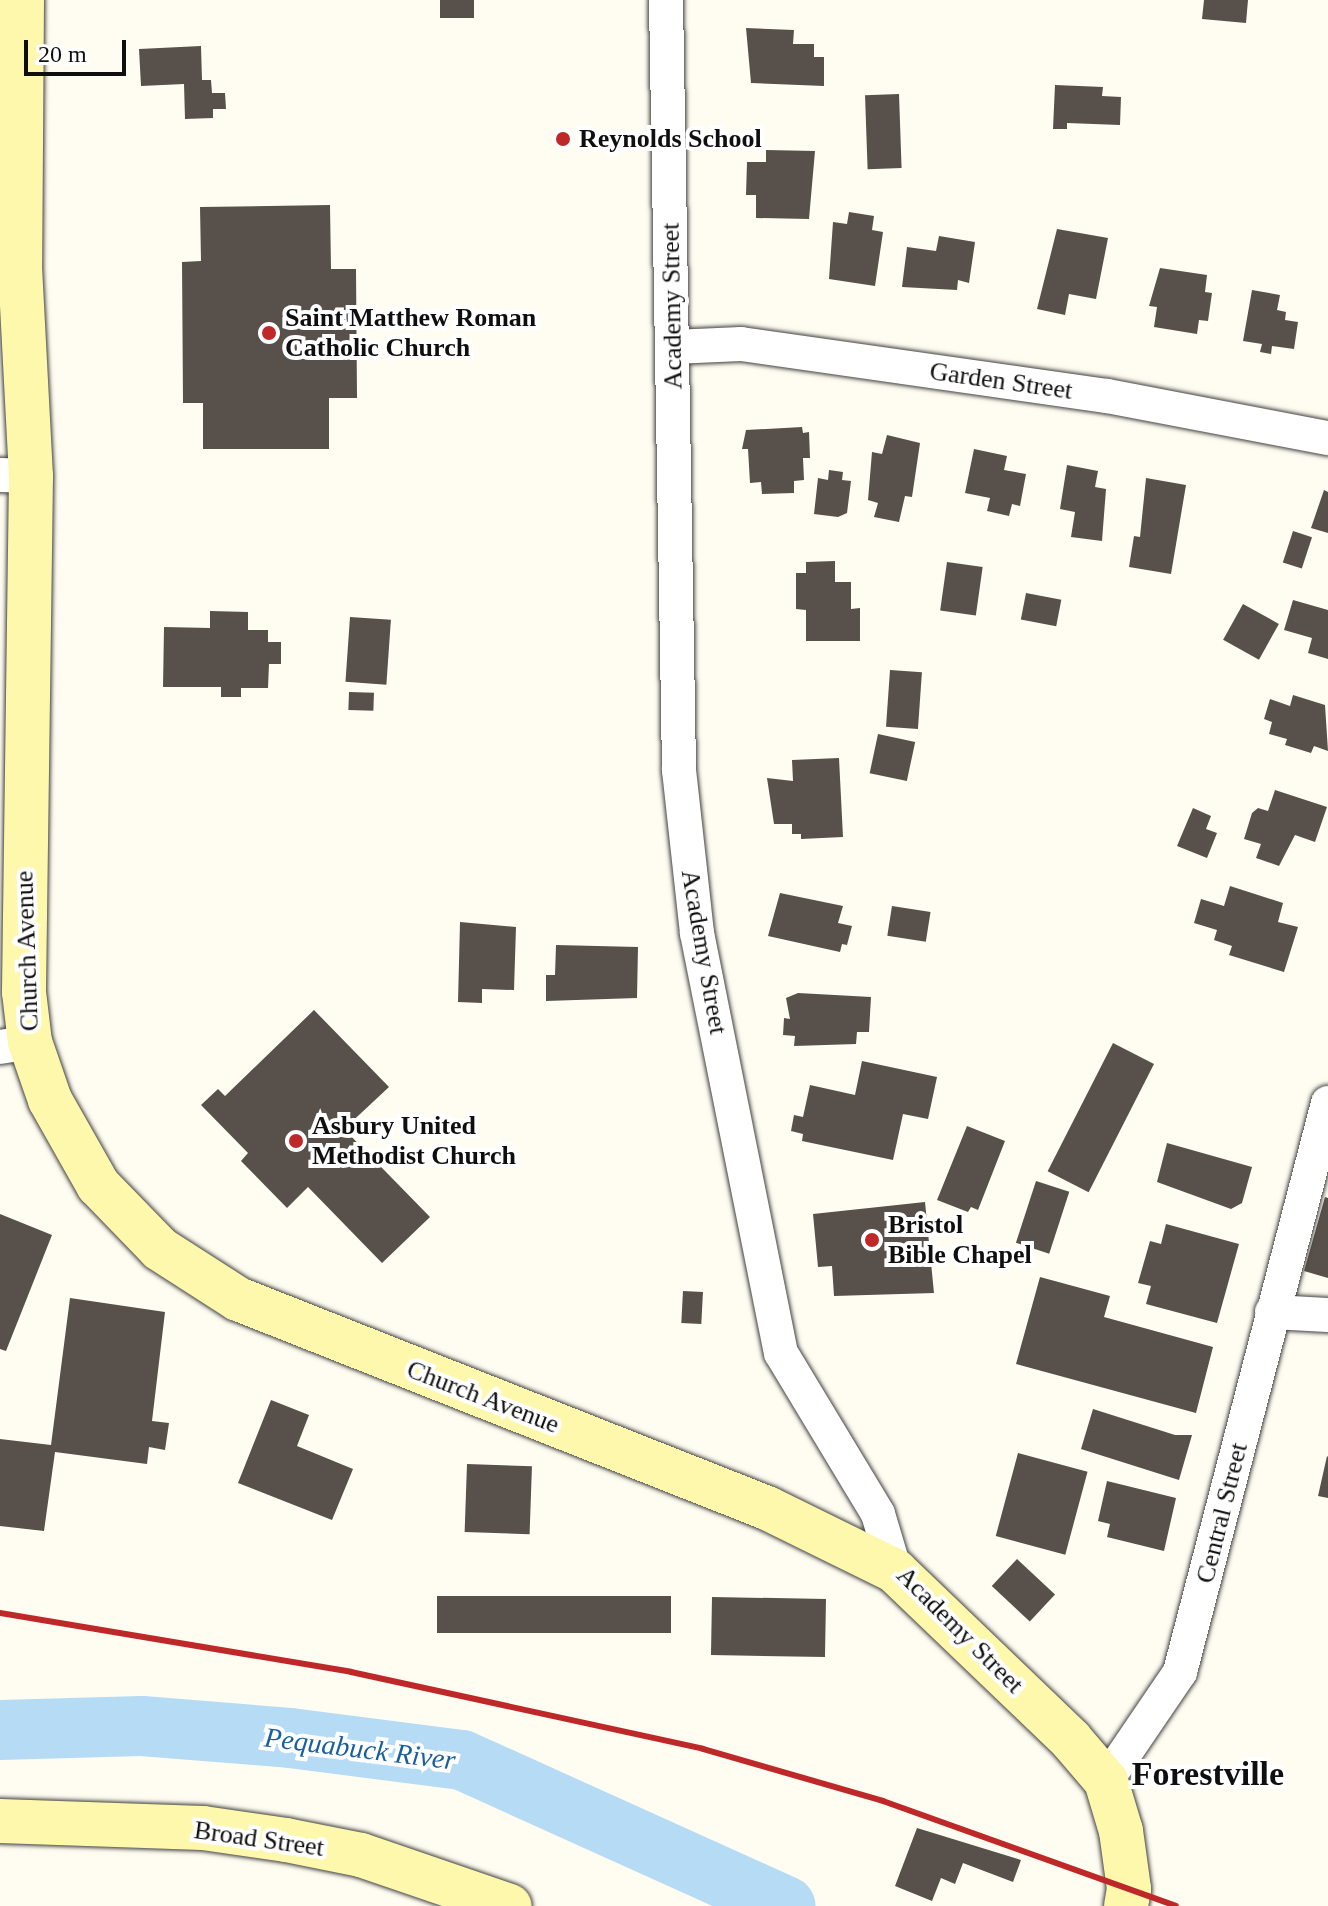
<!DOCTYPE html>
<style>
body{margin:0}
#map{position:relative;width:1328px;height:1906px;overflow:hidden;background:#fffdf1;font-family:Georgia,serif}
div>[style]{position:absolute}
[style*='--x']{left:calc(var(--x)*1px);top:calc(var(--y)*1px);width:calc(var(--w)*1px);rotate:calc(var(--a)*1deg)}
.river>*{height:60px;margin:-30px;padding:0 30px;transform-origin:30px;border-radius:30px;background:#b6dbf5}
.building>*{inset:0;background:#57504b;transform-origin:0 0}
.roads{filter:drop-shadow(0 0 2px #424242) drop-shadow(0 0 2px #424242)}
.minor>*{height:34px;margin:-17px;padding:0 17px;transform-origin:17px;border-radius:17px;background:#fff}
.secondary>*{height:44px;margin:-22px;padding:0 22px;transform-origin:22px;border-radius:22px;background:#fef8ad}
.rail>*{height:6px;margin:-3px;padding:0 3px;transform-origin:3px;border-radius:3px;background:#be2828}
.dots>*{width:22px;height:22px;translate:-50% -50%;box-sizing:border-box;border:4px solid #fff;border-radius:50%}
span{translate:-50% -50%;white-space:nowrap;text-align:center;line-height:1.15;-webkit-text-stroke:8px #fff;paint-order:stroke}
.poi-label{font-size:26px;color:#0f0f0f;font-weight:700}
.left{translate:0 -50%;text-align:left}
.street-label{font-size:26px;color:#0f0f0f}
.water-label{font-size:28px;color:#195fa0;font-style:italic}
.district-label{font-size:34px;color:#0f0f0f;font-weight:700}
.scale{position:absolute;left:24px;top:40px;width:102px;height:36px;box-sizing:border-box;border:4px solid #0f0f0f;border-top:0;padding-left:10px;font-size:24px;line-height:28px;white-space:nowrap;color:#0f0f0f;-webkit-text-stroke:6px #fff;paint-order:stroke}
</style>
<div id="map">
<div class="river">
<i style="--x:0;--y:1730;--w:142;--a:-1.6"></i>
<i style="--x:142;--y:1726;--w:148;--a:4.6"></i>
<i style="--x:290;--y:1738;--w:173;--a:7.3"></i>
<i style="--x:462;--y:1760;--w:355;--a:24.3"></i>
</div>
<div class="building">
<i style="left:440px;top:0;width:34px;height:18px"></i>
<i style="clip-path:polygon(1204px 0,1248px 0,1246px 23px,1202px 19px)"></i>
<i style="clip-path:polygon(746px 28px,794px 30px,793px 44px,814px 44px,814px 57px,824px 57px,824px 86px,751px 83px)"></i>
<i style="clip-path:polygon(201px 46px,202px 80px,211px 80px,212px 93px,225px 93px,226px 109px,213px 109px,213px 118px,185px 119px,184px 84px,141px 86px,139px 49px)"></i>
<i style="clip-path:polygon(1055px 85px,1103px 87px,1102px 96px,1121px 97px,1120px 125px,1067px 123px,1067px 129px,1053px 129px)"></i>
<i style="left:899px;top:94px;width:74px;height:34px;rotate:88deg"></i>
<i style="clip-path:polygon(766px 150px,815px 151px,809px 219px,756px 218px,756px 195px,746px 195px,747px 162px,766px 162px)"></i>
<i style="clip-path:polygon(330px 205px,331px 269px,356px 269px,357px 398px,329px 398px,329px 449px,203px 449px,203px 403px,183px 403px,182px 262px,201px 261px,200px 207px)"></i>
<i style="clip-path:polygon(849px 212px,874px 216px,872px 230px,883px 232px,875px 286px,829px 279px,833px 222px,847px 224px)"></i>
<i style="clip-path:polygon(1057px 229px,1108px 238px,1096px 299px,1069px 294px,1065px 315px,1037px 309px)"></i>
<i style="clip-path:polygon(939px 236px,975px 242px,969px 283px,958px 280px,957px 290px,902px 287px,907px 247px,936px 251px)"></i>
<i style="clip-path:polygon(1160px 268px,1207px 275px,1205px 292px,1212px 293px,1208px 321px,1199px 320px,1197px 334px,1154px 327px,1157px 307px,1149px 306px)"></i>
<i style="clip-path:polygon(1252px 290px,1280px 295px,1277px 310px,1286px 312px,1285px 320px,1298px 322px,1294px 349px,1272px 346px,1271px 354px,1260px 352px,1262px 344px,1243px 341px)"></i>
<i style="clip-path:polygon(802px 427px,803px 433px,809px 432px,810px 458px,803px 458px,804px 480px,794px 481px,794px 493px,762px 494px,761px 482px,750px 483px,748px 449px,742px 449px,746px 430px)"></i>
<i style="clip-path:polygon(887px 435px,920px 443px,912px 497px,905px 496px,899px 522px,874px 517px,878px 503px,868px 500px,872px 452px,882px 454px)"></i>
<i style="clip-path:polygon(974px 449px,1007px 456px,1004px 470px,1026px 474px,1020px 506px,1012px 504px,1009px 516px,987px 511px,990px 498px,965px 493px)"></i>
<i style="clip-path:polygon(1067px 465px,1098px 471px,1095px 487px,1106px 489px,1102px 541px,1071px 537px,1075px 512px,1060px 509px)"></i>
<i style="clip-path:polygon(829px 470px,843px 472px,842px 480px,851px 481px,847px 513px,838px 517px,814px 514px,818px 478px,828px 480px)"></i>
<i style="clip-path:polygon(1146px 478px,1186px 485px,1171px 574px,1129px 567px,1134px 536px,1140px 537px)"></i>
<i style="clip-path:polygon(1324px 490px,1328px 492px,1328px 533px,1311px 528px)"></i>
<i style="left:1293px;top:531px;width:20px;height:33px;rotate:18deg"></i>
<i style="clip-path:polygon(835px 561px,835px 582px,851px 582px,851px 609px,860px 608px,860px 641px,806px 641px,806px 610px,796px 609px,796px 573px,806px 573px,806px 562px)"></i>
<i style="left:947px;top:562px;width:36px;height:49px;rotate:8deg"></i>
<i style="left:1026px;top:593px;width:36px;height:27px;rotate:11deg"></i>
<i style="clip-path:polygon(1293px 600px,1328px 610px,1328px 659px,1308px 653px,1312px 638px,1284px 630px)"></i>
<i style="left:1243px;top:604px;width:41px;height:41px;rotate:29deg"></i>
<i style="clip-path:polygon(210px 611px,248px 612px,248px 630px,268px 630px,268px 642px,281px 642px,281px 664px,269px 664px,268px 688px,241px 688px,241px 697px,221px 697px,221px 687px,163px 687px,164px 627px,210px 628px)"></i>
<i style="left:350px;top:617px;width:41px;height:65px;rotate:4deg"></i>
<i style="left:890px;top:670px;width:32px;height:57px;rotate:4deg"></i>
<i style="left:349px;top:692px;width:25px;height:18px;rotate:2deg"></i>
<i style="clip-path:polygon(1293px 695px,1325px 705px,1328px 751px,1314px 746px,1311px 753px,1285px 745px,1287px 739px,1269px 734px,1272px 722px,1264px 719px,1270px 699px,1290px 706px)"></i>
<i style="left:878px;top:734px;width:38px;height:40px;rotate:12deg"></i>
<i style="clip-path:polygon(839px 758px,843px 837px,801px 839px,801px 834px,792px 834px,792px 824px,774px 824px,767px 778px,793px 781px,792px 760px)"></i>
<i style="clip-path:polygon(1275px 790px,1327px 807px,1315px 842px,1295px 835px,1279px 866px,1256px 858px,1261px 844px,1244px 839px,1252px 813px,1258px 808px,1268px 811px)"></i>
<i style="clip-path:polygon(1193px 808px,1211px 816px,1206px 829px,1217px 833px,1207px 858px,1177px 846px)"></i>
<i style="clip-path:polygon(1230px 886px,1283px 903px,1278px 922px,1298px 927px,1284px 972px,1229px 955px,1232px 946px,1214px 940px,1217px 930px,1194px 923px,1201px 899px,1224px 906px)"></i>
<i style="clip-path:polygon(780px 893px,843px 906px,838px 923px,852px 926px,847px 945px,842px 944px,840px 952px,768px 936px)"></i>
<i style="left:892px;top:906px;width:39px;height:30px;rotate:9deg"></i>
<i style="clip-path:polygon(460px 922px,516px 927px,514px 990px,482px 989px,482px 1003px,458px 1002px)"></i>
<i style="clip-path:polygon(556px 945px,638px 947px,637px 998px,546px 1001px,546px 975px,555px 975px)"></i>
<i style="clip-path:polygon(798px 993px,871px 997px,869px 1032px,857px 1032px,856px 1044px,794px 1046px,795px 1036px,783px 1035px,784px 1018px,790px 1019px,786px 998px)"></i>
<i style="clip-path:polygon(314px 1010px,389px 1087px,344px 1129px,430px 1217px,382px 1263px,308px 1187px,287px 1208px,241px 1161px,248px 1153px,201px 1105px,218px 1089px,225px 1096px)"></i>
<i style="left:1113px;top:1043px;width:46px;height:144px;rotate:27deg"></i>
<i style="clip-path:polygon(862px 1061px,937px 1077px,928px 1119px,903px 1114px,893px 1160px,802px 1141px,803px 1134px,791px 1131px,794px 1115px,803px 1117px,810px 1085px,855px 1095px)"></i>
<i style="clip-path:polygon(967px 1126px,1005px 1141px,978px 1210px,971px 1207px,968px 1212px,937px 1200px)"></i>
<i style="clip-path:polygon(1167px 1143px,1252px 1167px,1242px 1203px,1231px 1209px,1157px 1182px)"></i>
<i style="left:1036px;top:1181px;width:35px;height:65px;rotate:18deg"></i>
<i style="clip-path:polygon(1325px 1197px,1328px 1198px,1328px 1278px,1304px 1271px)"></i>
<i style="clip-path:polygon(925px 1202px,934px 1293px,834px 1296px,832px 1266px,818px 1267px,813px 1214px)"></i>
<i style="clip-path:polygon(0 1214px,52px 1235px,6px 1351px,0 1349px)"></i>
<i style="clip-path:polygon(1166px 1224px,1239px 1244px,1217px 1323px,1146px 1304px,1151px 1286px,1138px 1283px,1150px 1241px,1161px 1244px)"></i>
<i style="clip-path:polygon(1040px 1277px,1110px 1296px,1104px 1317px,1213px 1347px,1196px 1413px,1016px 1364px)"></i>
<i style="left:683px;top:1291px;width:20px;height:32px;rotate:3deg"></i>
<i style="clip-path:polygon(70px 1298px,165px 1312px,152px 1421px,169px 1423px,165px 1450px,149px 1447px,147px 1464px,55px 1452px,44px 1531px,0 1526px,0 1439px,51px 1445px)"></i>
<i style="clip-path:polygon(271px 1400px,309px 1415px,297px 1446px,353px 1469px,332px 1520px,238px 1483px)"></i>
<i style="clip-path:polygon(1093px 1409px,1175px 1435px,1192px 1435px,1179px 1480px,1081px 1449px)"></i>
<i style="left:1018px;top:1453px;width:72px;height:86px;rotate:15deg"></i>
<i style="clip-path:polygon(1327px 1456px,1328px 1457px,1328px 1498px,1318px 1496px)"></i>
<i style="left:467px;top:1464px;width:65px;height:68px;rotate:2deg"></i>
<i style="clip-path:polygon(1107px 1481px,1176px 1498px,1164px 1551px,1107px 1537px,1110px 1524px,1098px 1521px)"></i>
<i style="left:1017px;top:1559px;width:52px;height:37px;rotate:43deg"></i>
<i style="left:437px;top:1596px;width:234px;height:37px"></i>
<i style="left:712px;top:1597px;width:114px;height:58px;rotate:1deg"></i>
<i style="clip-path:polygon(917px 1828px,1021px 1860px,1013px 1882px,963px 1863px,955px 1884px,941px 1878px,932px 1901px,895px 1886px)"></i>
</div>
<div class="roads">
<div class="minor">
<i style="--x:666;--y:0;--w:770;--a:89.03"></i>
<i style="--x:679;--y:770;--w:164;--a:83.7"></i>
<i style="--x:697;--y:933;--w:428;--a:78.7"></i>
<i style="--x:781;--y:1353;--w:188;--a:58.9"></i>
<i style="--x:878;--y:1514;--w:59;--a:73.4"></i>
<i style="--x:673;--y:347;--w:68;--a:-2.5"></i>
<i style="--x:741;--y:344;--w:370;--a:8.1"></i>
<i style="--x:1107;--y:396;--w:225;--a:10.8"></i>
<i style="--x:0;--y:475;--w:31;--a:2"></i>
<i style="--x:0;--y:1047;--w:30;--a:-9"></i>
<i style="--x:1272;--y:1312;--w:56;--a:3.1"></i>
<i style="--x:1106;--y:1781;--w:132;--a:-55.8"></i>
<i style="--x:1180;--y:1672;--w:588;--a:-75.42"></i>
</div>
<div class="secondary">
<i style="--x:22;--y:0;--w:267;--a:90.4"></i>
<i style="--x:20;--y:267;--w:209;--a:87"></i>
<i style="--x:31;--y:476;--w:516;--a:90.78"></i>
<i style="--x:24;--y:992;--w:50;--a:83.2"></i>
<i style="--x:30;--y:1042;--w:61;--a:71"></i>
<i style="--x:50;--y:1100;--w:98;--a:60.5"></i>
<i style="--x:98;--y:1185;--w:89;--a:45.9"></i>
<i style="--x:160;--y:1249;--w:93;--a:32.7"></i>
<i style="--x:238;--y:1299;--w:569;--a:21.56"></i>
<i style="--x:767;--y:1508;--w:143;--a:26.2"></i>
<i style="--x:895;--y:1571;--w:244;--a:43.8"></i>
<i style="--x:1071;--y:1740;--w:54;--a:49.5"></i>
<i style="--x:1106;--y:1781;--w:52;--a:73.3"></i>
<i style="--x:1121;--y:1831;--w:59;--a:82.1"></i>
<i style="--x:1129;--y:1889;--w:17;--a:100"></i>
<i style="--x:0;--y:1821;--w:203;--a:2"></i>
<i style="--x:203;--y:1828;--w:84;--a:8.2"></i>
<i style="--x:286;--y:1840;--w:76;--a:11.3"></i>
<i style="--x:361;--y:1855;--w:157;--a:18.9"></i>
</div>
</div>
<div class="rail">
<i style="--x:0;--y:1613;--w:356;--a:9.5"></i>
<i style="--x:351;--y:1672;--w:360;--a:12.3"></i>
<i style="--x:703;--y:1749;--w:187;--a:16.1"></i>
<i style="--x:883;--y:1801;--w:311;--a:19.7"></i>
</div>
<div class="dots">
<i style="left:563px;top:139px;background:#be2828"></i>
<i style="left:269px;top:333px;background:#be2828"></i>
<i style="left:296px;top:1141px;background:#be2828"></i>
<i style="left:872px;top:1240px;background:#be2828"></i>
</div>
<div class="poi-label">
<span class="left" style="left:579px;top:139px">Reynolds School</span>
<span class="left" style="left:285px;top:333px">Saint Matthew Roman<br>Catholic Church</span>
<span class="left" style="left:312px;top:1141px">Asbury United<br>Methodist Church</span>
<span class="left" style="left:888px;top:1240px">Bristol<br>Bible Chapel</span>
</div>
<div class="street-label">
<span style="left:672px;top:306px;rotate:-91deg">Academy Street</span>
<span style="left:1001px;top:381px;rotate:8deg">Garden Street</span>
<span style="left:27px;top:951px;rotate:-92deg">Church Avenue</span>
<span style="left:704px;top:952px;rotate:80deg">Academy Street</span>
<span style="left:483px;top:1397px;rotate:21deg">Church Avenue</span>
<span style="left:1222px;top:1513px;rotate:-76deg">Central Street</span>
<span style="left:960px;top:1630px;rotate:45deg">Academy Street</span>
<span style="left:259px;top:1839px;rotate:8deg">Broad Street</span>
</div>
<div class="water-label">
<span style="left:360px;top:1749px;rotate:7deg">Pequabuck River</span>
</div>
<div class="district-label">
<span style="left:1208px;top:1774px">Forestville</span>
</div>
<div class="scale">20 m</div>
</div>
